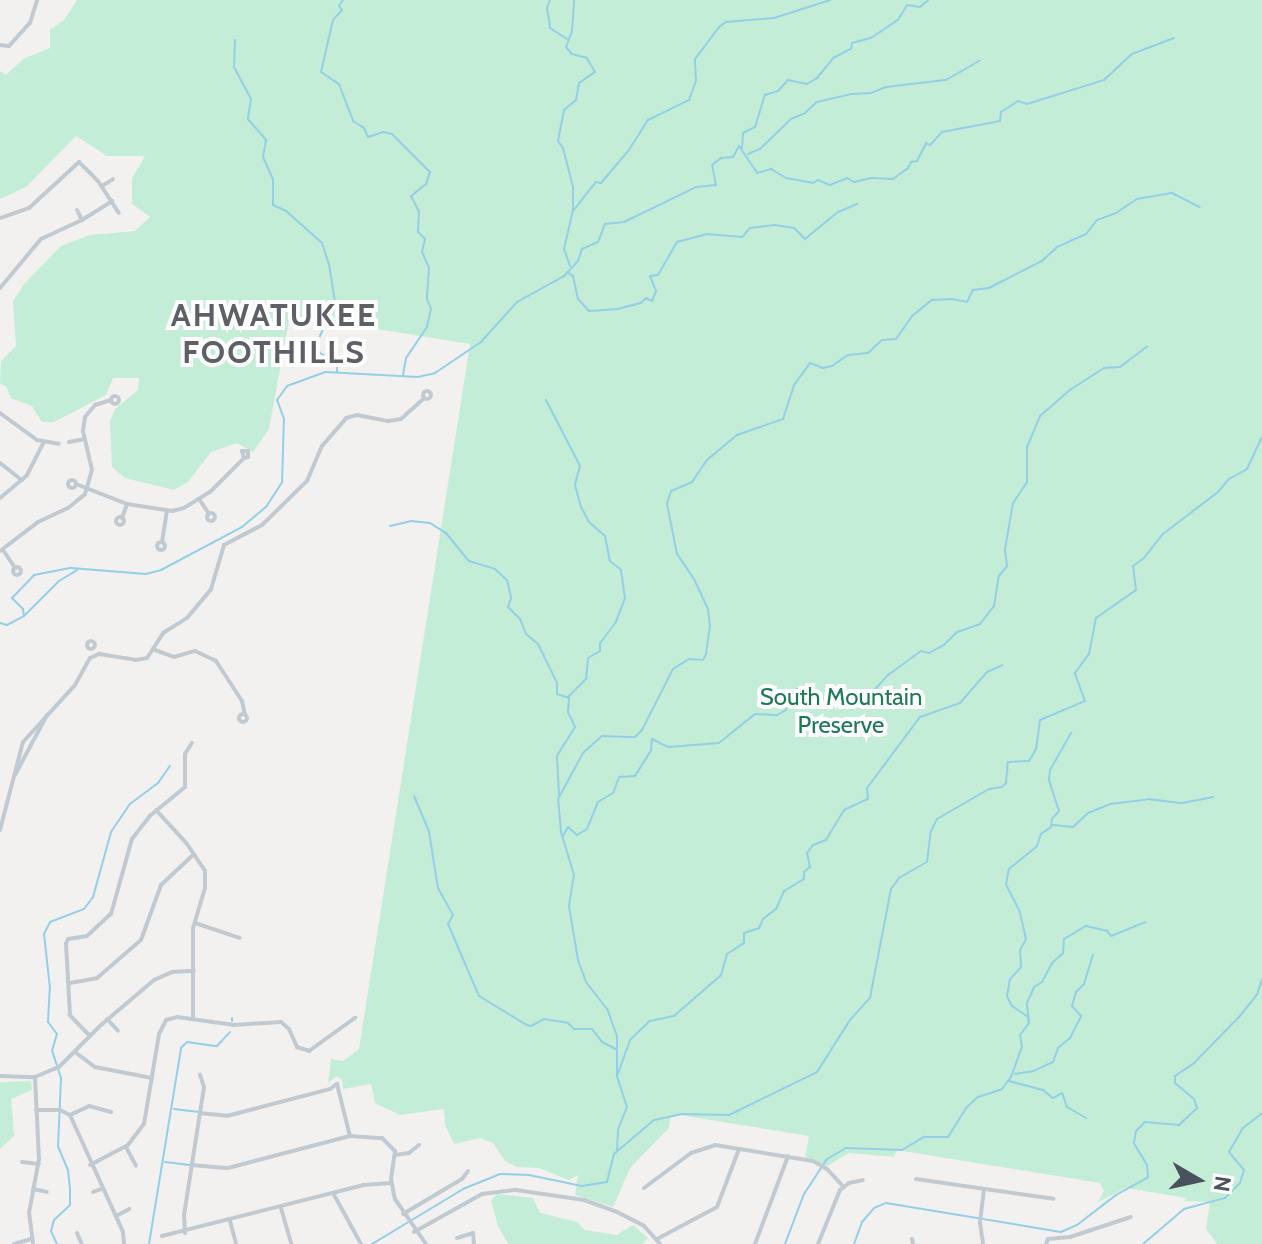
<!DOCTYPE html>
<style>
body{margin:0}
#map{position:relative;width:1262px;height:1244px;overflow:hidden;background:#f3f1f0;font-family:Cabin,sans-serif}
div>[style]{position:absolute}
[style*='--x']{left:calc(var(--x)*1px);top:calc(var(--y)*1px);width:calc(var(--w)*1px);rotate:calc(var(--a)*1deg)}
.green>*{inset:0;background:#c3edd6}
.stream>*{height:2px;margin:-1px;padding:0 1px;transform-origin:1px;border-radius:1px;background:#93cfe6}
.street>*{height:4px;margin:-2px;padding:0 2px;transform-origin:2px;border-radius:2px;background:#c2cad1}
.street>.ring{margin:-2px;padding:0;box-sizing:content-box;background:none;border:4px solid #c2cad1;border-radius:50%}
span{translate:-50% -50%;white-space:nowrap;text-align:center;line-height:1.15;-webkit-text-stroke:8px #fff;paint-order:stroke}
.park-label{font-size:24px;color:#1e7a53}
.district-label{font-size:32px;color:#5d6065;font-weight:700;letter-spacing:2px}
.north{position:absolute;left:1158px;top:1140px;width:80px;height:80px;-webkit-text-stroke:6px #fff;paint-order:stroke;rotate:99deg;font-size:22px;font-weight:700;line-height:32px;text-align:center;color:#49525d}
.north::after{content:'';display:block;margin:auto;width:28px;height:36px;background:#49525d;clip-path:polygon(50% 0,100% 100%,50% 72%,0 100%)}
</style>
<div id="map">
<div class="green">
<i style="clip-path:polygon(77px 0,1262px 0,1262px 1244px,1217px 1244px,1206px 1229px,1210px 1202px,1184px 1201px,1187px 1198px,1126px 1188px,1098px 1202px,1104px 1191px,1100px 1183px,897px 1150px,894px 1157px,849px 1153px,827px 1166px,805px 1157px,809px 1136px,680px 1115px,670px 1118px,669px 1128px,630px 1168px,613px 1207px,575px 1195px,578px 1175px,569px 1180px,539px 1168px,517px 1167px,505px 1161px,493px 1143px,480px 1138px,454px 1144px,445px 1125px,444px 1109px,400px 1115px,375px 1103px,371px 1084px,343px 1089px,342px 1080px,337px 1076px,328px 1083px,331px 1059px,343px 1061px,359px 1049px,470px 344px,290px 315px,269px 429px,253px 452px,237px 443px,211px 452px,188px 482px,174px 490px,125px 478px,112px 467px,110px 421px,115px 409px,138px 390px,139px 378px,113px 378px,106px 395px,54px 422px,42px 422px,32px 406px,11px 398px,6px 386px,0 384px,1px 361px,16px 346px,13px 301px,24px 284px,61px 246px,90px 235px,135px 231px,150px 217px,132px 204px,132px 178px,145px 156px,107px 156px,76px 136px,26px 187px,0 199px,0 71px,6px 75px,23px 59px,50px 48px,50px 30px,64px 20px)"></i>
<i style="clip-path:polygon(31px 1081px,32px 1090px,11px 1099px,14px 1136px,0 1149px,0 1082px)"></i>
<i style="clip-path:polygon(497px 1194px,533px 1198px,540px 1213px,577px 1222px,585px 1230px,617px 1235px,633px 1225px,648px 1238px,642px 1244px,508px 1244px,498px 1226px,491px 1200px)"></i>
</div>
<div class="stream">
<i style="--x:343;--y:0;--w:7;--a:124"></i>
<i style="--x:339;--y:6;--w:5;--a:53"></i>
<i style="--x:342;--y:10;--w:13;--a:132"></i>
<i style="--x:333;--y:20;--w:53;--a:103"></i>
<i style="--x:321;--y:72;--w:22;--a:34"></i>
<i style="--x:339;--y:84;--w:40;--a:69"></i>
<i style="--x:353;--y:121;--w:13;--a:32"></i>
<i style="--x:364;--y:128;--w:10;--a:66"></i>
<i style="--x:368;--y:137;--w:16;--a:-18"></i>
<i style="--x:383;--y:132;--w:9;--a:13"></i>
<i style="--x:392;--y:134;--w:54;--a:45"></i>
<i style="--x:430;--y:172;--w:13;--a:108"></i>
<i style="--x:426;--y:184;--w:19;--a:141"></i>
<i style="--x:411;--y:196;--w:18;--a:63"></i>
<i style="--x:419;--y:212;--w:20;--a:93"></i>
<i style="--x:418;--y:232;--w:10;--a:45"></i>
<i style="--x:425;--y:239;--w:13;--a:103"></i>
<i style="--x:422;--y:252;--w:17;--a:66"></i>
<i style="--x:429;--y:268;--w:31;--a:94"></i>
<i style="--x:427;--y:299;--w:11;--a:68"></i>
<i style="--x:431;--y:309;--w:18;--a:103"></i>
<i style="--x:427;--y:327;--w:37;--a:124"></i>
<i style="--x:406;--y:358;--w:17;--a:100"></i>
<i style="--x:550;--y:0;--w:9;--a:111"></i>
<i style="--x:547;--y:8;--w:20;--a:81"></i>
<i style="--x:550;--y:28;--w:20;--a:33"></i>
<i style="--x:235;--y:40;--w:27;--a:92"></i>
<i style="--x:234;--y:67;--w:36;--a:62"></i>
<i style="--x:251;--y:99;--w:20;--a:99"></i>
<i style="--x:248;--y:119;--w:28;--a:49"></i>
<i style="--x:266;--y:140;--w:17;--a:100"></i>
<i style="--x:263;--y:157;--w:24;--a:66"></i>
<i style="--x:273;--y:179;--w:26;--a:90"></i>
<i style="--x:273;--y:205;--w:14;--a:25"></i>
<i style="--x:286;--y:211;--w:48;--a:41.6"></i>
<i style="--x:322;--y:243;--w:22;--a:72"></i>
<i style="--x:329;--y:264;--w:38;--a:81"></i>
<i style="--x:335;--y:302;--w:47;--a:113.8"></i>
<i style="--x:316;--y:345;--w:9;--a:63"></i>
<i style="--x:320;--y:353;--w:20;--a:30"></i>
<i style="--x:337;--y:363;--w:9;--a:90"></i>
<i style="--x:742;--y:148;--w:15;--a:-86"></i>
<i style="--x:743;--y:133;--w:13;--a:-27"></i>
<i style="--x:755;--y:127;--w:34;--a:-73"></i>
<i style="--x:765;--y:95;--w:14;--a:-17"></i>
<i style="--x:778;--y:91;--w:15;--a:-48"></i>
<i style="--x:788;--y:80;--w:19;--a:12"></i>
<i style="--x:807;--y:84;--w:12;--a:-31"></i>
<i style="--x:817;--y:78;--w:26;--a:-51"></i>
<i style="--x:833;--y:58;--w:20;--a:-27"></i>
<i style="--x:851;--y:49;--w:6;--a:-81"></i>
<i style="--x:852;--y:43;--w:20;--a:-15"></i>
<i style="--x:871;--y:38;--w:32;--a:-34"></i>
<i style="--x:898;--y:20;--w:17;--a:-59"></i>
<i style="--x:907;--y:5;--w:13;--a:9"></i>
<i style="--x:920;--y:7;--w:11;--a:-41"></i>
<i style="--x:748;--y:154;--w:13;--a:-23"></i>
<i style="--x:760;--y:149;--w:43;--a:-44.1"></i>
<i style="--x:791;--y:119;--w:15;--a:-23"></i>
<i style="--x:805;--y:113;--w:16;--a:-43"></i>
<i style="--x:817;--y:102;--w:35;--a:-13"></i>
<i style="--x:851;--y:94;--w:20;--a:-3"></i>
<i style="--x:871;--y:93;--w:16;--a:-22"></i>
<i style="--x:886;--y:87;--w:60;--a:-6.7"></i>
<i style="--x:946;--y:80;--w:39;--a:-30"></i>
<i style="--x:573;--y:211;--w:31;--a:-52"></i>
<i style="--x:592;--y:187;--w:6;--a:-51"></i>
<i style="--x:596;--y:182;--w:5;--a:11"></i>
<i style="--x:601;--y:183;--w:43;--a:-49.7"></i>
<i style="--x:629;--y:150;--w:36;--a:-58"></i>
<i style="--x:648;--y:120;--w:46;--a:-26"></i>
<i style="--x:689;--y:100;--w:20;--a:-70"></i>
<i style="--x:696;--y:81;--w:22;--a:-93"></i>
<i style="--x:695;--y:59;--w:40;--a:-53"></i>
<i style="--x:719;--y:27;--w:9;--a:-36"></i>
<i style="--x:726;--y:22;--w:48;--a:-4.8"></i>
<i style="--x:774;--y:18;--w:59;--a:-17.8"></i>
<i style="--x:570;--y:266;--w:18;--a:-109"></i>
<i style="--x:564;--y:249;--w:39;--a:-77"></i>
<i style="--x:573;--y:211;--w:24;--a:-90"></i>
<i style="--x:573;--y:187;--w:40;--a:-104.4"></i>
<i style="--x:563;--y:148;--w:9;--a:-126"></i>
<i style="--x:558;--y:141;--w:32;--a:-79"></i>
<i style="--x:564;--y:110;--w:16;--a:-40"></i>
<i style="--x:576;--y:100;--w:17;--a:-80"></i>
<i style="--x:579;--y:83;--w:19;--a:-35"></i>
<i style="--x:595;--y:72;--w:16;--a:-120"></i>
<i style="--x:587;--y:58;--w:16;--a:-165"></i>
<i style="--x:572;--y:54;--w:9;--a:-131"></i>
<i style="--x:566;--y:47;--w:17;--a:-69"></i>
<i style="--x:572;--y:31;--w:31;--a:-86"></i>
<i style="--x:567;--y:272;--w:7;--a:34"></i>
<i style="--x:573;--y:276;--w:24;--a:78"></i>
<i style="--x:578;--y:299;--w:16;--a:47"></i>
<i style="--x:589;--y:311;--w:29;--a:-4"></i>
<i style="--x:618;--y:309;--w:24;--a:-15"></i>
<i style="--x:641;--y:303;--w:7;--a:-45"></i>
<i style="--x:646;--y:298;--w:7;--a:27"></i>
<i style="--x:652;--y:301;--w:11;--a:-68"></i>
<i style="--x:656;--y:291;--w:16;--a:-112"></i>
<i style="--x:650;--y:276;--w:8;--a:-7"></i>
<i style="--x:658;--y:275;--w:38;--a:-60"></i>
<i style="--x:677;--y:242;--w:31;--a:-15"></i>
<i style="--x:707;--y:234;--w:35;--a:5"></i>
<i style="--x:742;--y:237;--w:12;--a:-48"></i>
<i style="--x:750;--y:228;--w:25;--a:-7"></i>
<i style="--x:775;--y:225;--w:19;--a:9"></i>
<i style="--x:794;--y:228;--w:16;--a:45"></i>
<i style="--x:805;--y:239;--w:43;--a:-39.3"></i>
<i style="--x:838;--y:212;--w:21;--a:-23"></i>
<i style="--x:546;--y:400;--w:74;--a:62.7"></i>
<i style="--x:580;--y:466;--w:20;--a:105"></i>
<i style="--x:575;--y:485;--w:23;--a:75"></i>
<i style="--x:581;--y:507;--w:17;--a:62"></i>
<i style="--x:589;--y:522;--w:21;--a:41"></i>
<i style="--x:605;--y:536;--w:25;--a:79"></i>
<i style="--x:610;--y:561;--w:14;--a:39"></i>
<i style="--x:621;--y:570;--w:28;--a:82"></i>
<i style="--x:625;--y:598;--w:26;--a:111"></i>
<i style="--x:616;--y:622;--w:26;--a:127"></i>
<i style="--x:600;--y:643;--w:8;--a:90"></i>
<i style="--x:600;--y:651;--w:14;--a:150"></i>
<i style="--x:588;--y:658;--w:21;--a:95"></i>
<i style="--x:586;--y:679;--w:24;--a:135"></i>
<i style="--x:390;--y:526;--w:22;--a:-13"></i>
<i style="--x:411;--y:521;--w:19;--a:6"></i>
<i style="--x:430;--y:523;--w:19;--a:32"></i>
<i style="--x:446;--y:533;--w:36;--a:51"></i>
<i style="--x:469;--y:561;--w:27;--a:17"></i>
<i style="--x:495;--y:569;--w:16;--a:43"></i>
<i style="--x:507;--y:580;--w:18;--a:77"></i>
<i style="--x:511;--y:598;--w:9;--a:108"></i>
<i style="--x:508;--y:607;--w:17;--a:45"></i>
<i style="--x:520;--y:619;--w:16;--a:68"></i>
<i style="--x:526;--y:634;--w:16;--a:40"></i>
<i style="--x:538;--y:644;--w:43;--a:64"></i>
<i style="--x:557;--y:683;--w:11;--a:90"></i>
<i style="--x:557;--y:694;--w:13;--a:18"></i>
<i style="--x:569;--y:698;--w:14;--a:94"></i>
<i style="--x:568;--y:712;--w:17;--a:65"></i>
<i style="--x:575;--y:727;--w:34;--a:122"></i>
<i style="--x:557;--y:756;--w:40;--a:87.1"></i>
<i style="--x:25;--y:615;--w:48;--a:-45"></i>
<i style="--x:59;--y:581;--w:21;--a:-31"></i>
<i style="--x:0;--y:623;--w:7;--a:16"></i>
<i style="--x:7;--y:625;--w:19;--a:-28"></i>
<i style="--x:24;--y:616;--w:7;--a:-98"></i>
<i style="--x:23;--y:609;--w:16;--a:-135"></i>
<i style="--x:12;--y:598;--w:32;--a:-46"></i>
<i style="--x:34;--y:575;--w:38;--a:-11"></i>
<i style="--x:71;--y:568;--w:75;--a:4.6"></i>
<i style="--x:146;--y:574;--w:16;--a:-15"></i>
<i style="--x:161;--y:570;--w:92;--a:-28"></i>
<i style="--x:242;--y:527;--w:31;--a:-40"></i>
<i style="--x:266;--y:507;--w:30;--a:-57"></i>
<i style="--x:282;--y:482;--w:63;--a:-88.2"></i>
<i style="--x:284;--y:419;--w:20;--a:-110"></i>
<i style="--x:277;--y:400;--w:17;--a:-54"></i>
<i style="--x:287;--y:386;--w:40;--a:-20.2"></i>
<i style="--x:325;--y:372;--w:93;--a:3.1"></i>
<i style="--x:418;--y:377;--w:17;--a:-13"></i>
<i style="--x:435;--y:373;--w:55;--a:-34"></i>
<i style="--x:481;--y:342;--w:54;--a:-48"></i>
<i style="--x:517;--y:302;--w:54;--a:-29"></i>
<i style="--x:564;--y:276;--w:21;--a:-47"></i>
<i style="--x:578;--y:261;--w:13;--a:-72"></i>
<i style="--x:582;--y:249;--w:17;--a:-24"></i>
<i style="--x:598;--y:242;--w:19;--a:-69"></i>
<i style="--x:605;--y:224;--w:19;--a:-6"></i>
<i style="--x:624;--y:222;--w:80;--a:-25.9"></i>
<i style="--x:696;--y:187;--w:20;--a:-6"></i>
<i style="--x:716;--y:185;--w:20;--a:-101"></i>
<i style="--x:712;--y:165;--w:11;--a:-38"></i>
<i style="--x:721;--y:158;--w:12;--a:-5"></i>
<i style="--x:733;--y:157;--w:13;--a:-61"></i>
<i style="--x:739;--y:146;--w:32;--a:56"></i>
<i style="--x:757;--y:173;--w:15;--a:-16"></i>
<i style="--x:771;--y:169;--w:17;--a:31"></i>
<i style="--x:786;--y:178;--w:27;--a:10"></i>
<i style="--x:813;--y:183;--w:6;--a:-31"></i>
<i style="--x:818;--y:180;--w:13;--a:23"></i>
<i style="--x:830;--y:185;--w:18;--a:-22"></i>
<i style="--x:847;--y:178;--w:8;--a:30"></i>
<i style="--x:854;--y:182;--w:18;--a:-13"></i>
<i style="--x:872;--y:178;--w:21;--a:3"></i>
<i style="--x:893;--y:179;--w:19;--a:-36"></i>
<i style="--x:908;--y:168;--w:7;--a:-63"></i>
<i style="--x:911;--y:162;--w:6;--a:-9"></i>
<i style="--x:917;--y:161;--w:20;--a:-63"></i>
<i style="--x:926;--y:143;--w:4;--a:27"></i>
<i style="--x:930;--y:145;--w:18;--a:-47"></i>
<i style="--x:942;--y:132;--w:59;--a:-10.7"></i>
<i style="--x:1000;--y:121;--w:9;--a:-84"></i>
<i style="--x:1001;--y:112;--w:20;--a:-33"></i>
<i style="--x:1018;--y:101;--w:9;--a:18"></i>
<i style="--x:1027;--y:104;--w:81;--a:-17.3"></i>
<i style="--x:1104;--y:80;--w:38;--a:-43"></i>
<i style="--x:1132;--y:54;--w:45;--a:-20.9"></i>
<i style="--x:414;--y:796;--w:39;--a:67"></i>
<i style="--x:429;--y:832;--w:57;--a:80.9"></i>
<i style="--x:438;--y:888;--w:31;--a:61"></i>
<i style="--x:453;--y:915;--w:10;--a:119"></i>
<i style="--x:448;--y:924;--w:78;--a:66.7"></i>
<i style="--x:479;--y:996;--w:54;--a:31.3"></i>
<i style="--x:525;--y:1024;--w:6;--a:18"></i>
<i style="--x:531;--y:1026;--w:15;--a:-28"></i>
<i style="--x:544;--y:1019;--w:24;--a:9"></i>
<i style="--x:568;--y:1023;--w:8;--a:45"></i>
<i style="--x:574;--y:1029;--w:18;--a:0"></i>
<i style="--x:592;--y:1029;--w:16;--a:52"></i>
<i style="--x:602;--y:1042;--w:16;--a:27"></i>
<i style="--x:1053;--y:825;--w:20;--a:6"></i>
<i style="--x:1073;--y:827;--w:21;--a:-43"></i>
<i style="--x:1088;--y:813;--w:24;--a:-22"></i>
<i style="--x:1110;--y:804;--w:38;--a:-7"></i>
<i style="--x:1148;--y:799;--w:34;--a:7"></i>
<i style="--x:1182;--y:803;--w:32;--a:-11"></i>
<i style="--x:563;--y:836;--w:10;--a:-61"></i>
<i style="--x:568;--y:827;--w:12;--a:42"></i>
<i style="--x:577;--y:835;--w:12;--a:-31"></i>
<i style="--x:587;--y:829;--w:29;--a:-68"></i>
<i style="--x:598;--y:802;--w:17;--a:-31"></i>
<i style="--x:613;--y:793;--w:17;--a:-69"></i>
<i style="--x:619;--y:777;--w:16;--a:-4"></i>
<i style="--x:635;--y:776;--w:31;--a:-58"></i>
<i style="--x:651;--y:750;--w:11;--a:-85"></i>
<i style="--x:652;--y:739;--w:18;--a:27"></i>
<i style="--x:668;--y:747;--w:51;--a:-4.5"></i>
<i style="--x:719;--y:743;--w:46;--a:-38.9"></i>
<i style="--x:755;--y:714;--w:22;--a:3"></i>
<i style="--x:777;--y:715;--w:10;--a:-29"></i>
<i style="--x:786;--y:710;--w:17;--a:-77"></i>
<i style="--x:790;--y:693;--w:8;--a:-30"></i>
<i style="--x:797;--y:689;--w:30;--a:21"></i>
<i style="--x:825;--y:700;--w:44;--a:-5.2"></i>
<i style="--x:869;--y:696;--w:28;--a:-48"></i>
<i style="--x:888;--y:675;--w:32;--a:-36"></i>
<i style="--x:914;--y:656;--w:9;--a:-36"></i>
<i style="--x:921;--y:651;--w:8;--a:14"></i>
<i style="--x:929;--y:653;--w:18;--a:-29"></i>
<i style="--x:945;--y:644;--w:17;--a:-45"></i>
<i style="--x:957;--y:632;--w:24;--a:-19"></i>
<i style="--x:980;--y:624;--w:23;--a:-52"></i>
<i style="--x:994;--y:606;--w:30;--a:-81"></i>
<i style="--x:999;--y:576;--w:13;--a:-51"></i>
<i style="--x:1007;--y:566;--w:17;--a:-97"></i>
<i style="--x:1005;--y:549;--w:47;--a:-80.1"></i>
<i style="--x:1013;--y:503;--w:25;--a:-56"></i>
<i style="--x:1027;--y:482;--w:35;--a:-90"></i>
<i style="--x:1027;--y:447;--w:34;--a:-67"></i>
<i style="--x:1040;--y:416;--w:40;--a:-41"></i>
<i style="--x:1070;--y:390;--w:40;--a:-32.9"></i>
<i style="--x:1104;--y:368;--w:16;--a:-4"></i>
<i style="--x:1120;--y:367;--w:34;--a:-37"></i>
<i style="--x:232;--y:1021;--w:3;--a:-90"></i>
<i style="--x:1029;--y:1023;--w:20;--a:-96"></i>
<i style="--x:1027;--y:1003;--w:17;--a:-66"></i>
<i style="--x:1034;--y:987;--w:9;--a:-32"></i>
<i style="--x:1042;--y:982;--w:21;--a:-62"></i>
<i style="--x:1052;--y:963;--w:15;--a:-42"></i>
<i style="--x:1063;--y:953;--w:14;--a:-86"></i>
<i style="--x:1064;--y:939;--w:26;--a:-31"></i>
<i style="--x:1086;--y:926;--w:22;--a:13"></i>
<i style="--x:1107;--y:931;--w:6;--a:51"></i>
<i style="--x:1111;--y:936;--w:37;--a:-22"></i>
<i style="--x:1015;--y:1074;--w:18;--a:-9"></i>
<i style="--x:1033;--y:1071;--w:22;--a:-24"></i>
<i style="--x:1053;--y:1062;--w:15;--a:-70"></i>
<i style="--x:1058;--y:1048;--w:16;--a:-40"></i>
<i style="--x:1070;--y:1038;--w:25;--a:-63"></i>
<i style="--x:1081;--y:1016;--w:13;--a:-132"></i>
<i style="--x:1072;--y:1006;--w:15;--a:-74"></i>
<i style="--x:1076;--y:992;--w:11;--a:-45"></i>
<i style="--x:1084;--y:984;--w:31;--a:-73"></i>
<i style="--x:617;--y:1076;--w:40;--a:-90"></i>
<i style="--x:617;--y:1036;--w:29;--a:-110"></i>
<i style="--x:607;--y:1009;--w:34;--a:-128"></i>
<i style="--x:586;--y:982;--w:23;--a:-110"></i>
<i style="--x:578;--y:960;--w:55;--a:-99.5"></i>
<i style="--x:569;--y:906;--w:31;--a:-81"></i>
<i style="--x:574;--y:875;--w:45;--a:-106.8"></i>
<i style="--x:561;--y:832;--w:33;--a:-95"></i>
<i style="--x:558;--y:799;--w:52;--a:-61.5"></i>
<i style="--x:583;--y:753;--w:25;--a:-42"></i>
<i style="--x:602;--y:736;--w:33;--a:2"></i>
<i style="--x:635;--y:737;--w:10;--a:-45"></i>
<i style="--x:642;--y:730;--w:68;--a:-63.1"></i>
<i style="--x:673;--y:669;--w:19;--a:-32"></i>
<i style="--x:689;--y:659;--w:14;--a:4"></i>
<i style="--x:703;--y:660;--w:7;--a:-63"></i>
<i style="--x:706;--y:654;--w:28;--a:-82"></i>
<i style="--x:710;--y:626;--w:17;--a:-97"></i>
<i style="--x:708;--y:609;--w:33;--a:-115"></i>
<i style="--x:694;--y:579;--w:30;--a:-124"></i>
<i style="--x:677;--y:554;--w:51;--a:-101.3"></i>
<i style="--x:667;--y:504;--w:14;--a:-73"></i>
<i style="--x:671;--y:491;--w:23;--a:-23"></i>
<i style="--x:692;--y:482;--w:27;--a:-56"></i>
<i style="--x:707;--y:460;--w:39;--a:-40"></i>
<i style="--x:737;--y:435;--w:49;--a:-19.2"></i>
<i style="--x:783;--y:419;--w:36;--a:-72"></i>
<i style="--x:794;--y:385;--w:27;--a:-54"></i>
<i style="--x:810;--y:363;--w:14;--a:21"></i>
<i style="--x:823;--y:368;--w:9;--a:-13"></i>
<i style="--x:832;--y:366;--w:19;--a:-35"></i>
<i style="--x:848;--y:355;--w:20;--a:-6"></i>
<i style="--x:868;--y:353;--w:19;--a:-43"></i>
<i style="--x:882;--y:340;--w:14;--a:-4"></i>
<i style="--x:896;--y:339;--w:28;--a:-55"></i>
<i style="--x:912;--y:316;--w:26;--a:-39"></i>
<i style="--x:932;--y:300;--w:20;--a:-3"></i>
<i style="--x:952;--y:299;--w:15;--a:11"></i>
<i style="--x:967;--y:302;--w:13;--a:-63"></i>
<i style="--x:973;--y:290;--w:16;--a:-7"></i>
<i style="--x:989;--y:288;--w:59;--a:-27"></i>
<i style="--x:1042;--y:261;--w:21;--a:-43"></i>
<i style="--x:1057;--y:247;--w:32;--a:-24"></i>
<i style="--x:1086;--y:234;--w:18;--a:-52"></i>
<i style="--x:1097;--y:220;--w:20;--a:-20"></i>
<i style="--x:1116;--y:213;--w:25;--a:-34"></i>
<i style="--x:1137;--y:199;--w:36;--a:-10"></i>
<i style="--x:1172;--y:193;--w:31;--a:27"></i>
<i style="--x:1009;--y:1081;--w:35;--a:15"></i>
<i style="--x:1043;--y:1090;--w:13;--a:39"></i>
<i style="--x:1053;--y:1098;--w:10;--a:-29"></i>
<i style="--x:1062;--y:1093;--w:15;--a:70"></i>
<i style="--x:1067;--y:1107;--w:22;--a:30"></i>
<i style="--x:174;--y:1109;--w:25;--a:7"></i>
<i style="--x:617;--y:1150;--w:20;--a:-87"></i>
<i style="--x:618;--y:1130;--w:25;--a:-69"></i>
<i style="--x:627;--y:1107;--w:33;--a:-108"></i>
<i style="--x:617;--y:1076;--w:38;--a:-70"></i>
<i style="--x:630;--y:1040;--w:28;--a:-44"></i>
<i style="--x:650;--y:1021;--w:25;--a:-12"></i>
<i style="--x:674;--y:1016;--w:62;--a:-41.1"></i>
<i style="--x:721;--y:975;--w:22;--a:-74"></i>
<i style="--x:727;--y:954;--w:20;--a:-33"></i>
<i style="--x:744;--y:943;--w:10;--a:-90"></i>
<i style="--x:744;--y:933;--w:16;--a:-18"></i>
<i style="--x:759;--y:928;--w:10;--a:-66"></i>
<i style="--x:763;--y:919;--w:16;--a:-38"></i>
<i style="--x:776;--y:909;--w:20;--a:-66"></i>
<i style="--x:784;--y:891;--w:23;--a:-31"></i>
<i style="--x:804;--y:879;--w:7;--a:-90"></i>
<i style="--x:804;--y:872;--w:8;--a:-40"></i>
<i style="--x:810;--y:867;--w:14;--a:-102"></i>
<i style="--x:807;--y:853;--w:10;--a:-53"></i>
<i style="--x:813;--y:845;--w:14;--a:-21"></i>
<i style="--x:826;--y:840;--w:35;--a:-59"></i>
<i style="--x:844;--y:810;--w:26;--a:-25"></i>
<i style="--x:868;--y:799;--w:11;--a:-95"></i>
<i style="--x:867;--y:788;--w:89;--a:-53.3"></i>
<i style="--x:920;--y:717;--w:42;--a:-19.3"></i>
<i style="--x:960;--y:703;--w:41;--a:-48.9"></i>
<i style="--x:987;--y:672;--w:17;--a:-24"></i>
<i style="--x:165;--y:1162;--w:25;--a:7"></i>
<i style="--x:57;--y:1244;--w:14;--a:-115"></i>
<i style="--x:51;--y:1231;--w:11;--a:-75"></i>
<i style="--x:54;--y:1220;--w:22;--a:-43"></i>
<i style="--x:70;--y:1205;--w:16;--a:-90"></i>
<i style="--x:70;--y:1189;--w:19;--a:-96"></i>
<i style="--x:68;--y:1170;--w:25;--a:-113"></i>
<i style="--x:58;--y:1147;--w:69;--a:-87.5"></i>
<i style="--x:61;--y:1078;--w:28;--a:-108"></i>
<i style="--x:52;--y:1051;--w:18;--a:-74"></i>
<i style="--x:57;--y:1034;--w:15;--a:-127"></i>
<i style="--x:48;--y:1022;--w:34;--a:-87"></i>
<i style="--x:50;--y:988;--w:54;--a:-96.3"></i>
<i style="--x:44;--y:934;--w:13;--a:-63"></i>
<i style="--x:50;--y:922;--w:36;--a:-21"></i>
<i style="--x:84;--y:909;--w:15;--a:-53"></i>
<i style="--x:93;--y:897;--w:67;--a:-74.5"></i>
<i style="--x:111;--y:832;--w:34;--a:-56"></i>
<i style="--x:130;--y:804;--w:35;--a:-37"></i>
<i style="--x:158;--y:783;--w:21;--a:-55"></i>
<i style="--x:149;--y:1244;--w:199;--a:-80.7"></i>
<i style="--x:181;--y:1048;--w:8;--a:-45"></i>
<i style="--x:187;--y:1042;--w:30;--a:8"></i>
<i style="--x:217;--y:1046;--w:19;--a:-47"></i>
<i style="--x:372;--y:1244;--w:106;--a:-31.1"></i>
<i style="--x:463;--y:1189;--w:40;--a:-22"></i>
<i style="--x:500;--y:1174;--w:29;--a:2"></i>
<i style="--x:529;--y:1175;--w:54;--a:11.7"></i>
<i style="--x:582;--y:1186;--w:25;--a:-9"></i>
<i style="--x:607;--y:1182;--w:29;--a:-76"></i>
<i style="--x:614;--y:1154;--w:52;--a:-40.4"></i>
<i style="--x:654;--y:1120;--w:29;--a:-12"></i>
<i style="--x:682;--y:1114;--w:47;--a:1.2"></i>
<i style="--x:729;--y:1115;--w:98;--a:-26"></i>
<i style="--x:817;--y:1072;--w:62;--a:-57.6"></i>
<i style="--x:850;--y:1020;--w:30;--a:-48"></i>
<i style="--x:870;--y:998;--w:111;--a:-79.1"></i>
<i style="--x:891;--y:889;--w:14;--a:-54"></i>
<i style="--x:899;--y:878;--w:32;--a:-30"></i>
<i style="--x:927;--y:862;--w:31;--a:-83"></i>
<i style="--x:931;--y:831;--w:13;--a:-63"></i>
<i style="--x:937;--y:819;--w:60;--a:-30"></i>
<i style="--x:989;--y:789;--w:13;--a:-9"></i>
<i style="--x:1002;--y:787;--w:6;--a:-45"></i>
<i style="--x:1006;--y:783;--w:21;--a:-85"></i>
<i style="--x:1008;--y:762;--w:21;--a:-3"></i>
<i style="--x:1029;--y:761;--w:14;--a:-60"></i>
<i style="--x:1036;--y:749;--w:29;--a:-82"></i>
<i style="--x:1040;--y:720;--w:49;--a:-22.9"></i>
<i style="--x:1085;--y:701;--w:30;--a:-110"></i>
<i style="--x:1075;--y:673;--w:24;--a:-54"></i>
<i style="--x:1089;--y:654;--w:37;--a:-79"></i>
<i style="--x:1096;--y:618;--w:49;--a:-35"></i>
<i style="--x:1136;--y:590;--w:24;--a:-97"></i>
<i style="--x:1133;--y:566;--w:14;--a:-36"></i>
<i style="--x:1144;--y:558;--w:31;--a:-52"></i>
<i style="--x:1163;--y:534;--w:69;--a:-37.4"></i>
<i style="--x:1218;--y:492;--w:17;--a:-50"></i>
<i style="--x:1229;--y:479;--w:21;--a:-29"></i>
<i style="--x:1247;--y:469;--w:35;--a:-65"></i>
<i style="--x:785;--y:1244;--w:53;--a:-69.2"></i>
<i style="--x:804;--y:1194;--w:42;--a:-56.7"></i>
<i style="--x:827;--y:1159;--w:22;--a:-30"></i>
<i style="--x:846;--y:1148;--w:56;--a:2"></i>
<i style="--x:902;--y:1150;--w:26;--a:-31"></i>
<i style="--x:924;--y:1137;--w:24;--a:0"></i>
<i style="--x:948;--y:1137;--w:34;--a:-58"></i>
<i style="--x:966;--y:1108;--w:16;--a:-43"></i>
<i style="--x:978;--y:1097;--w:25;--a:-18"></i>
<i style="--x:1002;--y:1089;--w:15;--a:-53"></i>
<i style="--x:1011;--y:1077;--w:32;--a:-70"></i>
<i style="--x:1022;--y:1047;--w:12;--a:-99"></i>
<i style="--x:1020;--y:1035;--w:15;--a:-53"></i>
<i style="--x:1029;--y:1023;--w:6;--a:-99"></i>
<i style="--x:1028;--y:1017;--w:19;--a:-145"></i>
<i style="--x:1012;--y:1006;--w:11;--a:-117"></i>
<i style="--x:1007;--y:996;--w:17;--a:-80"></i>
<i style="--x:1010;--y:979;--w:16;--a:-47"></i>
<i style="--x:1021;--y:967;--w:17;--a:-93"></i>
<i style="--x:1020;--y:950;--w:13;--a:-61"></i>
<i style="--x:1026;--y:939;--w:28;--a:-103"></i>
<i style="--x:1020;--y:912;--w:31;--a:-117"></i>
<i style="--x:1006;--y:884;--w:15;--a:-79"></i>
<i style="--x:1009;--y:869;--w:36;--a:-39"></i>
<i style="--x:1037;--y:846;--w:13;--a:-72"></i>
<i style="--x:1041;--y:834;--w:12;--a:-35"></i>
<i style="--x:1051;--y:827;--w:8;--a:-83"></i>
<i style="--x:1052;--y:819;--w:11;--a:-49"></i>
<i style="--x:1059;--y:811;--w:33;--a:-108"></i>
<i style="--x:1049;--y:780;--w:10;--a:-84"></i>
<i style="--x:1050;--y:770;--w:43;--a:-60.4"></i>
<i style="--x:854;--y:1244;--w:23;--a:-70"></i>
<i style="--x:862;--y:1222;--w:18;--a:-49"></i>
<i style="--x:874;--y:1208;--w:13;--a:-23"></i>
<i style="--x:886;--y:1203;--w:177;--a:9.4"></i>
<i style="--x:1061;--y:1232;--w:17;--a:-24"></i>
<i style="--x:1077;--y:1225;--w:49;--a:-37.6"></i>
<i style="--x:1116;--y:1195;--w:37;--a:-29"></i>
<i style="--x:1148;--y:1177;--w:12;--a:-95"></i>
<i style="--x:1147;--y:1165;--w:26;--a:-121"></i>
<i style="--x:1134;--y:1143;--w:12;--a:-81"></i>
<i style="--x:1136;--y:1131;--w:13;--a:-45"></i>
<i style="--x:1145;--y:1122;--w:34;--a:5"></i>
<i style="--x:1179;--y:1125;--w:25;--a:-43"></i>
<i style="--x:1197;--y:1108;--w:9;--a:-108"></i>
<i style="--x:1194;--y:1099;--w:25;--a:-140"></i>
<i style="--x:1175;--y:1083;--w:7;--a:-90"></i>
<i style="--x:1175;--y:1076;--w:22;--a:-34"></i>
<i style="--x:1193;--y:1064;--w:66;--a:-45.6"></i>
<i style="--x:1239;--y:1017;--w:28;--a:-51"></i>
<i style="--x:1257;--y:995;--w:17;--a:-73"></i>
<i style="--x:1143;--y:1244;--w:54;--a:-40.5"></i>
<i style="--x:1184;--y:1209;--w:42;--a:-15"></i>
<i style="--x:1225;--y:1198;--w:21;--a:-45"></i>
<i style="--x:1240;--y:1183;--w:14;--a:-73"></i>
<i style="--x:1244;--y:1170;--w:23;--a:-130"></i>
<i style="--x:1229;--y:1152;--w:28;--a:-60"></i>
<i style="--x:1243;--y:1128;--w:24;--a:-38"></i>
</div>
<div class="street">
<i style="--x:0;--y:45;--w:9;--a:6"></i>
<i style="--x:9;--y:46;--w:31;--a:-48"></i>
<i style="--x:30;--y:23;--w:24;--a:-73"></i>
<i style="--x:102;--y:186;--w:13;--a:-32"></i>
<i style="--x:77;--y:210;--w:11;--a:63"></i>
<i style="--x:0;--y:218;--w:31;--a:-19"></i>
<i style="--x:29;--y:208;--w:68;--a:-42.6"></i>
<i style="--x:79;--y:162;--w:27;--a:45"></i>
<i style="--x:98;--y:181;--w:38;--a:57"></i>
<i style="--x:0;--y:288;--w:64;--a:-50.1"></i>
<i style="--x:41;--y:239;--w:45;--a:-24.9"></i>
<i style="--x:82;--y:220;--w:36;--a:-32"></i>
<i class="ring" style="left:423px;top:391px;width:4px;height:4px"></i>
<i class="ring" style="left:111px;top:396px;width:4px;height:4px"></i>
<i style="--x:0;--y:413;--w:46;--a:36.1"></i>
<i style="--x:37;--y:440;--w:22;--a:10"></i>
<i style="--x:69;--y:442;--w:16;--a:-11"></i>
<i style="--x:0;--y:463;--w:28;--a:38"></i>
<i class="ring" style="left:68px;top:480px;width:4px;height:4px"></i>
<i style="--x:76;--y:484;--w:55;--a:21.4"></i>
<i style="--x:127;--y:504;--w:46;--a:8.8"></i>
<i style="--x:172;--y:511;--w:12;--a:-14"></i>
<i style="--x:184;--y:508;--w:31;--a:-32"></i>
<i style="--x:210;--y:492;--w:48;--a:-45"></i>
<i style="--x:244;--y:458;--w:4;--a:-14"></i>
<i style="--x:248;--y:457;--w:6;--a:-90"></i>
<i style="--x:248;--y:451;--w:6;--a:180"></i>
<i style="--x:242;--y:451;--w:7;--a:74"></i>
<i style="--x:0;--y:498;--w:35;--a:-40"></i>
<i style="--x:27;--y:475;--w:36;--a:-63"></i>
<i style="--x:199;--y:499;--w:18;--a:56"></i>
<i class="ring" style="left:207px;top:513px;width:4px;height:4px"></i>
<i class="ring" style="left:116px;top:517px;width:4px;height:4px"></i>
<i style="--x:122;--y:518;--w:15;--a:-70"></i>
<i class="ring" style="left:157px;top:542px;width:4px;height:4px"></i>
<i style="--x:162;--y:542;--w:32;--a:-81"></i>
<i style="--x:3;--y:550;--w:22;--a:56"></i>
<i style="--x:0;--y:551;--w:48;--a:-37.3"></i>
<i style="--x:38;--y:522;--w:33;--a:-25"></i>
<i style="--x:68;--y:508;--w:22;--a:-39"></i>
<i style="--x:85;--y:494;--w:25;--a:-74"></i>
<i style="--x:92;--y:470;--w:40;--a:-103"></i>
<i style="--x:83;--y:431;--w:14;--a:-82"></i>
<i style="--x:85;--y:417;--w:16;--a:-50"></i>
<i style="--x:95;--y:405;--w:17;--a:-17"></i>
<i class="ring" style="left:13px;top:567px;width:4px;height:4px"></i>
<i class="ring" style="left:87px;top:641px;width:4px;height:4px"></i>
<i style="--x:155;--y:650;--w:20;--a:20"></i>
<i style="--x:174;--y:657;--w:22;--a:-16"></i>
<i style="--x:195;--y:651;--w:23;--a:25"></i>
<i style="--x:216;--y:661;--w:48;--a:57"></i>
<i style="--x:242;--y:701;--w:14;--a:78"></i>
<i class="ring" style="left:239px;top:714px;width:4px;height:4px"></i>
<i style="--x:15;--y:775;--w:68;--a:-61.9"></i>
<i style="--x:156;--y:810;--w:46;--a:47.6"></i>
<i style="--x:187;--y:844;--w:32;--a:56"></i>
<i style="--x:205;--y:871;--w:17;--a:90"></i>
<i style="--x:205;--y:888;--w:42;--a:106.7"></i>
<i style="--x:193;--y:928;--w:91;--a:90"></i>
<i style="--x:0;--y:830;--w:91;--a:-75.4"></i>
<i style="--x:23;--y:742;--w:77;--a:-47.6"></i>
<i style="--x:75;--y:685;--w:31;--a:-61"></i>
<i style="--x:90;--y:658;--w:10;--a:-24"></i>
<i style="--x:99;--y:654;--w:36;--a:9"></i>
<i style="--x:135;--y:660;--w:12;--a:-9"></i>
<i style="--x:147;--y:658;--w:30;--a:-57"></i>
<i style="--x:163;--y:633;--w:28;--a:-32"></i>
<i style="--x:187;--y:618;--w:38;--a:-50"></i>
<i style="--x:211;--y:589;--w:46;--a:-73.5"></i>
<i style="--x:224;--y:545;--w:43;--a:-27.8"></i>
<i style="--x:262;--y:525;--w:63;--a:-44.4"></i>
<i style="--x:307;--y:481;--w:38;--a:-67"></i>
<i style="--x:322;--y:446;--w:37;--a:-49"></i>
<i style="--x:346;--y:418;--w:11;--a:-15"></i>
<i style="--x:357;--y:415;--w:32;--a:11"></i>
<i style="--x:388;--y:421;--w:13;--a:-9"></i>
<i style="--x:401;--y:419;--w:31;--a:-42"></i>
<i style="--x:195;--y:923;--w:47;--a:18.4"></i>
<i style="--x:70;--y:983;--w:27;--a:-10"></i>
<i style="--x:97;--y:978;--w:58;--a:-40.8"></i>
<i style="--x:141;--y:940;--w:59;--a:-70"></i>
<i style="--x:161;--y:885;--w:45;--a:-43.2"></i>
<i style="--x:107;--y:1019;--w:16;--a:47"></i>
<i style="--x:89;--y:1035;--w:28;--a:-134"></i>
<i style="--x:70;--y:1015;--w:71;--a:-93.2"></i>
<i style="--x:66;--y:944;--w:5;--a:-68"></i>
<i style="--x:68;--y:939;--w:19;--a:-9"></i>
<i style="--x:87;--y:936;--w:33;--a:-43"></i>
<i style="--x:111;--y:914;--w:78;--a:-74.4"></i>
<i style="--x:132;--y:839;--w:31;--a:-52"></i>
<i style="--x:151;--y:815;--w:44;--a:-39.5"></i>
<i style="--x:185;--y:787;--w:33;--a:-90"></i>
<i style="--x:185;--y:754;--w:13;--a:-58"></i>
<i style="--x:75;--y:1052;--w:25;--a:37"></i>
<i style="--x:95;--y:1067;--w:58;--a:10.9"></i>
<i style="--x:0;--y:1076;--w:35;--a:2"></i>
<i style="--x:35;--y:1077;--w:26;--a:-23"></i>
<i style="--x:59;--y:1067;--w:59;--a:-45"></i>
<i style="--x:101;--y:1025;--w:70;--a:-40.3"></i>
<i style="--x:154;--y:980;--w:20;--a:-24"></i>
<i style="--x:172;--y:972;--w:22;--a:-3"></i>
<i style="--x:36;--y:1110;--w:24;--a:0"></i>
<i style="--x:60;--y:1110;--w:11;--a:27"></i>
<i style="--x:70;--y:1115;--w:21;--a:-25"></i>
<i style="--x:89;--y:1106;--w:23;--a:15"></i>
<i style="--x:200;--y:1113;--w:27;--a:6"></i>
<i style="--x:227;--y:1116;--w:106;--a:-14.7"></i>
<i style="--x:330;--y:1089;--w:9;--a:-36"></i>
<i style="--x:337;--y:1084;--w:54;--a:76"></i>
<i style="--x:70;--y:1115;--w:128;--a:65.6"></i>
<i style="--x:123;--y:1232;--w:12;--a:85"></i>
<i style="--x:126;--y:1147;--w:21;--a:62"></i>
<i style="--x:395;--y:1155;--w:14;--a:-8"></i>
<i style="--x:409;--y:1153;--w:13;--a:-39"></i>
<i style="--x:22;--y:1162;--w:17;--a:7"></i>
<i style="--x:90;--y:1165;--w:43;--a:-27.8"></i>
<i style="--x:128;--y:1145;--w:26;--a:-53"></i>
<i style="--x:144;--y:1124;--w:91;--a:-80.5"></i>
<i style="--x:159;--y:1034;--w:16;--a:-63"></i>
<i style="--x:166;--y:1020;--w:11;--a:-15"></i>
<i style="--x:177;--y:1017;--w:58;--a:8"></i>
<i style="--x:234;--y:1025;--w:47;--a:-3.7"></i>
<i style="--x:281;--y:1022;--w:11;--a:41"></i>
<i style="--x:289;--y:1029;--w:20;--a:66"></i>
<i style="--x:297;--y:1047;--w:13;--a:18"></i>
<i style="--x:309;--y:1051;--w:57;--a:-35.7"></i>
<i style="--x:192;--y:1165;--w:36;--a:5"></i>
<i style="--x:228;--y:1168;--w:126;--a:-14.7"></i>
<i style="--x:350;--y:1136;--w:32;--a:4"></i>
<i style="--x:382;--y:1138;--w:18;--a:45"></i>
<i style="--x:395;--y:1151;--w:28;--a:98"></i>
<i style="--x:391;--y:1179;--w:20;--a:79"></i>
<i style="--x:395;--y:1199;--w:55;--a:55.4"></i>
<i style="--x:916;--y:1179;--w:139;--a:8.2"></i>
<i style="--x:644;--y:1188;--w:59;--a:-36.7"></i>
<i style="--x:691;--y:1153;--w:25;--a:-18"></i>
<i style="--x:715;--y:1145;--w:99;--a:9.3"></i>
<i style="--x:813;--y:1161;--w:16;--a:30"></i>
<i style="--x:827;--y:1169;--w:25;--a:47"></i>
<i style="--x:33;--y:1189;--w:14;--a:12"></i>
<i style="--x:93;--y:1192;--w:9;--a:-21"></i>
<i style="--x:333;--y:1193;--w:58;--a:61.2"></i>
<i style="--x:281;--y:1208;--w:37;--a:74"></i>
<i style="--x:403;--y:1214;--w:69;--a:-30.7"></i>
<i style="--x:462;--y:1179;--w:10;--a:-53"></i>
<i style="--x:116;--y:1216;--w:15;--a:-28"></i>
<i style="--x:230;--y:1221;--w:24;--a:75"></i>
<i style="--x:414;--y:1232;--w:78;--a:-29.2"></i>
<i style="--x:482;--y:1194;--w:34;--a:-7"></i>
<i style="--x:516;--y:1190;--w:69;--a:8.4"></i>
<i style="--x:584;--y:1200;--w:35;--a:20"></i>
<i style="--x:617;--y:1212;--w:30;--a:27"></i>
<i style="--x:644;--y:1226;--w:24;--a:48"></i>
<i style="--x:77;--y:1233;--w:12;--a:66"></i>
<i style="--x:185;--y:1233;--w:18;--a:-93"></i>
<i style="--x:184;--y:1215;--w:130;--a:-81.1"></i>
<i style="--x:204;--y:1087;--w:13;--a:-108"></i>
<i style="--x:162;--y:1236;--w:207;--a:-14.2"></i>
<i style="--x:363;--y:1185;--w:28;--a:-4"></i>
<i style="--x:457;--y:1238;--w:17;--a:-17"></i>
<i style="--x:473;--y:1233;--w:11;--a:85"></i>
<i style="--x:657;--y:1239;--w:68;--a:-28.1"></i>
<i style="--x:717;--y:1207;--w:62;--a:-69.2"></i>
<i style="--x:912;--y:1239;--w:5;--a:79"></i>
<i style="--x:14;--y:1244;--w:19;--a:-16"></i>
<i style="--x:33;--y:1244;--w:31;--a:-97"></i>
<i style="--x:29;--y:1213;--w:55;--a:-79.5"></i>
<i style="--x:39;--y:1159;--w:82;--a:-92.8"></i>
<i style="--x:755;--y:1244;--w:94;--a:-69.4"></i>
<i style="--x:818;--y:1244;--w:58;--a:-67.8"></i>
<i style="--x:840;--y:1190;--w:11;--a:-38"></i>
<i style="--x:849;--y:1183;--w:14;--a:-12"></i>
<i style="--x:983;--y:1244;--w:22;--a:-98"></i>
<i style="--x:980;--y:1222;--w:32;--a:-83"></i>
<i style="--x:1046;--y:1244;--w:5;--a:-68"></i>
<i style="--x:1048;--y:1239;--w:22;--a:-5"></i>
<i style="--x:1070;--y:1237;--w:64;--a:-18.2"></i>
</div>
<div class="park-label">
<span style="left:841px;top:711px">South Mountain<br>Preserve</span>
</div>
<div class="district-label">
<span style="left:274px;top:334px">AHWATUKEE<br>FOOTHILLS</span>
</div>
<div class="north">N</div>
</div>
